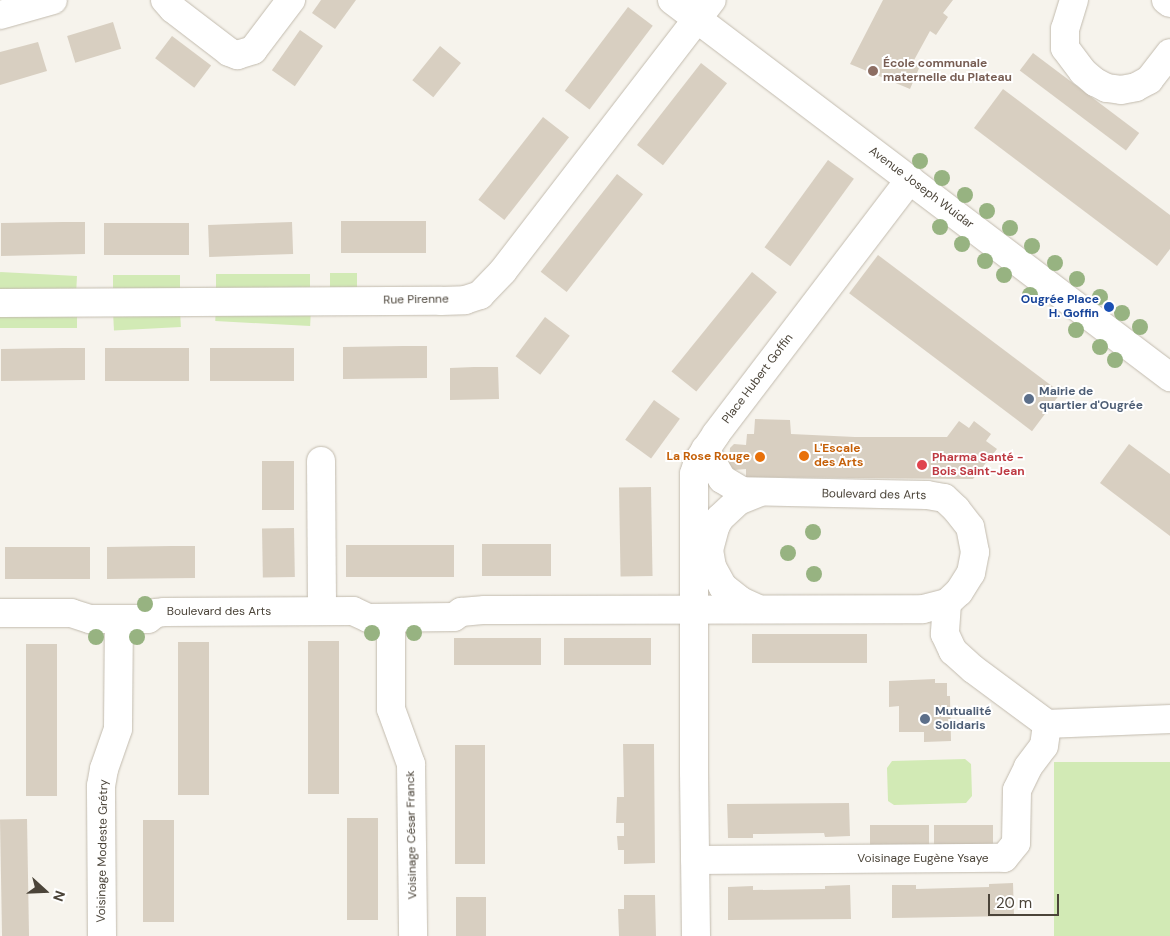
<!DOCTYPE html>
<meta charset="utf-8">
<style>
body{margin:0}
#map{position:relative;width:1170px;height:936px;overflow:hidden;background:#f6f3ec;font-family:"DM Sans",sans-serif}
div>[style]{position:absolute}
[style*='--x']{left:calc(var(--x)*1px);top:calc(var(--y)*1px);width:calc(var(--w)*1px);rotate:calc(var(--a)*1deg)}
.green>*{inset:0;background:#d2eab5;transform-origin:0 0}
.building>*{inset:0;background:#d8cfc1;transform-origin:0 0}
.roads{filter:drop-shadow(0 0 1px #c2bbae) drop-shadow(0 0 1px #c2bbae)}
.minor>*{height:28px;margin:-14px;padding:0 14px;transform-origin:14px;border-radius:14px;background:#fff}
.trees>*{width:16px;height:16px;margin:-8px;border-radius:50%;background:#97b381}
.dots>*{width:14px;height:14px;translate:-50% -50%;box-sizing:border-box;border:2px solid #fff;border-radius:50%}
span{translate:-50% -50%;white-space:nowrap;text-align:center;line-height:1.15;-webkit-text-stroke:4px #fff;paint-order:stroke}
.education-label{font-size:12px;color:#785e54;font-weight:700}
.left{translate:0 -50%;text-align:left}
.street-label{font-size:12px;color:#4b4439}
.transit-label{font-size:12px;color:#164399;font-weight:700}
.right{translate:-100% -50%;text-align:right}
.service-label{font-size:12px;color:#4e5e75;font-weight:700}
.food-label{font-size:12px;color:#c56008;font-weight:700}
.health-label{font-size:12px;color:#be3a42;font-weight:700}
.north{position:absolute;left:20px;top:866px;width:50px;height:50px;-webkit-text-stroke:4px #fff;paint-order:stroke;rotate:110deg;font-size:14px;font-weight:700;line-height:20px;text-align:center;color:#4b4439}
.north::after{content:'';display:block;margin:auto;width:18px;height:22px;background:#4b4439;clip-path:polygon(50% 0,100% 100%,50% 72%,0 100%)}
.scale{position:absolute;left:988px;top:894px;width:71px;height:22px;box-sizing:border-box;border:2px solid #4b4439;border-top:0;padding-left:6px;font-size:15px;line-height:18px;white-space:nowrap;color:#4b4439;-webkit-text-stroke:4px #fff;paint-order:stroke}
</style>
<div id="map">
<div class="green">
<i style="left:357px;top:273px;width:18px;height:27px;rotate:90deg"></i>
<i style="left:310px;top:274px;width:17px;height:94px;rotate:90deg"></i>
<i style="left:113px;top:275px;width:67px;height:18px"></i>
<i style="left:77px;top:276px;width:17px;height:77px;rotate:93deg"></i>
<i style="left:311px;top:309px;width:17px;height:95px;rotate:93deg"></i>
<i style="left:180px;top:310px;width:17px;height:67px;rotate:87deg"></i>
<i style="left:77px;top:311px;width:17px;height:77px;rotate:90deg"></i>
<i style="clip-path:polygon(965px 759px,971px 764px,972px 796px,966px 803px,894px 805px,888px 801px,887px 768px,892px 761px)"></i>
<i style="left:1054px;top:762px;width:116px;height:174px"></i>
</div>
<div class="building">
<i style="clip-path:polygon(321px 0,356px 0,335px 29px,312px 13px)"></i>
<i style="clip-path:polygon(883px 0,953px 0,943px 13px,948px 17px,936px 35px,930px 31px,913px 62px,920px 66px,910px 89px,850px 64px)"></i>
<i style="left:628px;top:7px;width:31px;height:105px;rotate:37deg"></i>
<i style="left:113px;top:22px;width:28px;height:48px;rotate:73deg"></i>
<i style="left:300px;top:30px;width:28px;height:49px;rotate:35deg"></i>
<i style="left:172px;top:36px;width:49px;height:28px;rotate:37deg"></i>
<i style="clip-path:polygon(38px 42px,47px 71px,0 85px,0 52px)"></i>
<i style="left:440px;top:46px;width:27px;height:44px;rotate:39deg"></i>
<i style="left:1033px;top:53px;width:133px;height:22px;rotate:37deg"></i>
<i style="left:701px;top:63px;width:33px;height:104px;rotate:38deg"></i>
<i style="clip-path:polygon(1003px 89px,1170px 215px,1170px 249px,1157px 266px,974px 128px)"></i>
<i style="left:543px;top:117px;width:33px;height:105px;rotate:38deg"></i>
<i style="left:828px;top:160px;width:32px;height:108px;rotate:36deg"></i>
<i style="left:617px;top:174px;width:33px;height:124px;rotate:38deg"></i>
<i style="left:426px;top:221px;width:32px;height:85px;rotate:90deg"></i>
<i style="clip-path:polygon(63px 222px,85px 222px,85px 254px,1px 256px,1px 223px)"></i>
<i style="left:292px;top:222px;width:32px;height:84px;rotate:88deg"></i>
<i style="left:189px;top:223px;width:32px;height:85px;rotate:90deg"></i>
<i style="left:878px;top:255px;width:229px;height:48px;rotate:37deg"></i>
<i style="left:752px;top:272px;width:32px;height:128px;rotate:39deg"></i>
<i style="left:545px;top:317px;width:31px;height:49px;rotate:37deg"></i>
<i style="clip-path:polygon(403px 346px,427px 346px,427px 378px,343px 379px,343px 347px)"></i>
<i style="clip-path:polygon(63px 348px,85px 348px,85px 380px,1px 381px,1px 349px)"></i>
<i style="left:105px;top:348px;width:84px;height:33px"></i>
<i style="left:210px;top:348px;width:84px;height:33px"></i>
<i style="clip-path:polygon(474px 367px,498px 367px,499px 399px,450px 400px,450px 368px)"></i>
<i style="left:654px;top:400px;width:32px;height:49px;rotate:36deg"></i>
<i style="clip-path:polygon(755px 419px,790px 420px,791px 434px,855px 437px,947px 437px,959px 421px,969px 428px,974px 421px,991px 434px,986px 441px,997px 449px,973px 479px,746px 477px,746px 469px,734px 470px,729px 465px,730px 448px,734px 444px,746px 445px,747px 434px,754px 434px)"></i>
<i style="clip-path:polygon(1129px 444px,1170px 474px,1170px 536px,1100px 483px)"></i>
<i style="left:262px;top:461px;width:32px;height:49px"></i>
<i style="left:651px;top:487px;width:89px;height:32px;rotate:89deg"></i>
<i style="left:294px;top:528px;width:49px;height:32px;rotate:89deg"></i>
<i style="left:551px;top:544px;width:32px;height:69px;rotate:90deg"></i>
<i style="left:454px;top:545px;width:32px;height:108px;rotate:90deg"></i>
<i style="clip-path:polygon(171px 546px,195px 546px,195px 578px,107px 579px,107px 547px)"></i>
<i style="left:5px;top:547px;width:85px;height:32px"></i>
<i style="left:867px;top:634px;width:29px;height:115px;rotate:90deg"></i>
<i style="left:541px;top:638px;width:27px;height:87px;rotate:90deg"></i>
<i style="left:564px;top:638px;width:87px;height:27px"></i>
<i style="left:308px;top:641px;width:31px;height:153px"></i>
<i style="left:178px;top:642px;width:31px;height:153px"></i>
<i style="left:26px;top:644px;width:31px;height:152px"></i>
<i style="clip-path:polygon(935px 679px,935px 683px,947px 683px,947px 696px,950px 696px,951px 741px,924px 742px,924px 732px,899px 732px,899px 706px,889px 707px,889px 681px)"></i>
<i style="clip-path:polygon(623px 744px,654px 744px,655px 863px,624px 864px,624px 850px,618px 850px,617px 836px,624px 836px,624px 823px,616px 823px,617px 797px,624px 797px)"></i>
<i style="left:455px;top:745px;width:30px;height:119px"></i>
<i style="clip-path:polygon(849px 803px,850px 836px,825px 837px,824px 833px,757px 834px,753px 834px,753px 838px,728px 838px,727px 804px)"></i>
<i style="left:347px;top:818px;width:31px;height:102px"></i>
<i style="left:27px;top:819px;width:117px;height:27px;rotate:89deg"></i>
<i style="left:143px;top:820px;width:31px;height:102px"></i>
<i style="left:870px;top:825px;width:59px;height:20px"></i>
<i style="left:934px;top:825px;width:59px;height:20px"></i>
<i style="clip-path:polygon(1013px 883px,1014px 916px,892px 918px,892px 885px,916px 885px,916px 889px,989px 887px,989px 884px)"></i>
<i style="clip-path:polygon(850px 885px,851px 919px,728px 920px,728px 887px,753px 886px,753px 890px,825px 889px,825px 886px)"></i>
<i style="clip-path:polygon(624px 895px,655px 895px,656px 936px,619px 936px,618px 909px,624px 909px)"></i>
<i style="left:456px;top:897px;width:30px;height:39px"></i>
</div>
<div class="roads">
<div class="minor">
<i style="--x:165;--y:0;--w:12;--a:48"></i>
<i style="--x:173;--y:9;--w:71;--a:37.5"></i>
<i style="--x:229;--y:52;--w:9;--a:21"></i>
<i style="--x:237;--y:55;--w:17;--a:-17"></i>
<i style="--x:253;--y:50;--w:63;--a:-52.8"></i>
<i style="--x:672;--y:0;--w:625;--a:37.13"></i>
<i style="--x:1074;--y:0;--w:30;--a:107"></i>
<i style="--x:1065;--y:29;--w:19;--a:90"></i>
<i style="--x:1065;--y:48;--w:30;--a:53"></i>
<i style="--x:1083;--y:72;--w:16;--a:40"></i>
<i style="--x:1095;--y:82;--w:13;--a:27"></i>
<i style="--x:1107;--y:88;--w:14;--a:8"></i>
<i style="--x:1121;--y:90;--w:15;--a:-11"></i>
<i style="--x:1136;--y:87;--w:15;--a:-28"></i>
<i style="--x:1149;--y:80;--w:34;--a:-52"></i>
<i style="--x:1166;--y:0;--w:5;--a:37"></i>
<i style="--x:0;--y:15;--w:55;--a:-15.8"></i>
<i style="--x:0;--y:303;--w:441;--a:-0.3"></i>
<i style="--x:441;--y:301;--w:24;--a:-2"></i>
<i style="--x:465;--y:300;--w:16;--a:-18"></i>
<i style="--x:480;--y:295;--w:33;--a:-46"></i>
<i style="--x:503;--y:271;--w:342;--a:-52.4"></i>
<i style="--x:321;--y:461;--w:150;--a:89.6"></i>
<i style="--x:947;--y:603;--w:31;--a:94"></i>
<i style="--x:945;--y:634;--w:19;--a:65"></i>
<i style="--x:953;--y:651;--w:27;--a:42"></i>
<i style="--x:973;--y:669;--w:92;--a:36.6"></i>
<i style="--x:1047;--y:724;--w:123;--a:-2.3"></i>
<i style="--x:756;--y:608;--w:17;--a:-155"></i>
<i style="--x:741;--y:601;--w:23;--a:-142"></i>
<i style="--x:723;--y:587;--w:23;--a:-119"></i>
<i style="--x:712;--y:567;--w:17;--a:-100"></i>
<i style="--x:709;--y:550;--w:24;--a:-75"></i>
<i style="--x:715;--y:527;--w:10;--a:-61"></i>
<i style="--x:720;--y:518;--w:25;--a:-43"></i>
<i style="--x:738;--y:501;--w:22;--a:-22"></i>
<i style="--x:0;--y:613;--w:71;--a:0"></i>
<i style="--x:71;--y:613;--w:20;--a:18"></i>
<i style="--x:90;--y:619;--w:58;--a:0"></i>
<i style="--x:148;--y:619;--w:10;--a:-37"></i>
<i style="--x:156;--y:613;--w:8;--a:-7"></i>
<i style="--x:164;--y:612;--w:189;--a:-0.3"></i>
<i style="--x:353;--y:611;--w:17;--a:25"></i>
<i style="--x:368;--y:618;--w:86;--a:-0.7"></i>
<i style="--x:454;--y:617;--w:9;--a:-36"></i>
<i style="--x:461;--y:612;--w:24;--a:-5"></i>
<i style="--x:485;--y:610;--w:438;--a:-0.1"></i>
<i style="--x:923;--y:609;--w:25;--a:-14"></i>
<i style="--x:947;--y:603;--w:16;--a:-43"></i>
<i style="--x:959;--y:592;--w:22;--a:-58"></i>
<i style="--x:971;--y:573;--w:21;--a:-79"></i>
<i style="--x:975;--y:552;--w:25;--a:-101"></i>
<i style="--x:970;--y:527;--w:23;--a:-128"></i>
<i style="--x:956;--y:509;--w:16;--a:-137"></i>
<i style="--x:944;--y:498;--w:17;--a:-170"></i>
<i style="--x:927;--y:495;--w:185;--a:-178.8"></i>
<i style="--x:742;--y:491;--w:23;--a:-149"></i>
<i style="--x:722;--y:479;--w:34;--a:-120"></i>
<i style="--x:391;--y:618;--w:91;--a:90"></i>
<i style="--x:391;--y:709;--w:59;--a:70"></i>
<i style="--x:411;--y:764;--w:172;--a:89.3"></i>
<i style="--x:695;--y:860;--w:309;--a:-0.4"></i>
<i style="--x:1004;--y:858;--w:19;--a:-51"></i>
<i style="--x:1016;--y:843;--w:53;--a:-88.9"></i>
<i style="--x:1017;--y:790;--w:25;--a:-64"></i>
<i style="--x:1028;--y:767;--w:26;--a:-53"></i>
<i style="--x:1044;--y:746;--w:22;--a:-82"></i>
<i style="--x:102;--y:936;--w:150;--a:-90.4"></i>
<i style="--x:101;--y:786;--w:17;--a:-80"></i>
<i style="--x:104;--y:769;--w:42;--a:-70.7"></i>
<i style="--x:118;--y:729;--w:110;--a:-89.5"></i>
<i style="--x:696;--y:936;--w:164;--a:-90.7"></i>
<i style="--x:694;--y:772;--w:298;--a:-90"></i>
<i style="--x:694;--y:474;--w:14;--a:-73"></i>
<i style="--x:698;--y:461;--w:32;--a:-56"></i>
<i style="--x:716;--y:434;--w:320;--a:-52.7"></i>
</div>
</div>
<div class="trees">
<i style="left:920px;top:161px"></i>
<i style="left:942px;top:178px"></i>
<i style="left:965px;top:195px"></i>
<i style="left:987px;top:211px"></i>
<i style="left:940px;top:227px"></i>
<i style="left:1010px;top:228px"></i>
<i style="left:962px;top:244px"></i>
<i style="left:1032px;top:246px"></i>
<i style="left:985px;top:261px"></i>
<i style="left:1055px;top:263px"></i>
<i style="left:1004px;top:275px"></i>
<i style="left:1077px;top:279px"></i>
<i style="left:1030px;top:295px"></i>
<i style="left:1100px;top:297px"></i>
<i style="left:1122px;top:313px"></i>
<i style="left:1140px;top:327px"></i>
<i style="left:1076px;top:330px"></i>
<i style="left:1100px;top:347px"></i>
<i style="left:1115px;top:360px"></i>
<i style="left:813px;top:532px"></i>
<i style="left:788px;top:553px"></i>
<i style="left:814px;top:574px"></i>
<i style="left:145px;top:604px"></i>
<i style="left:372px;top:633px"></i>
<i style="left:414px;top:633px"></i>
<i style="left:96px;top:637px"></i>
<i style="left:137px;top:637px"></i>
</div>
<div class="dots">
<i style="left:873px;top:71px;background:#8d6e63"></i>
<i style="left:1109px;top:307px;background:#1a4fb4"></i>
<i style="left:1029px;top:399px;background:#5c6f8a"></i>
<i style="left:804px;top:456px;background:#e8710a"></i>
<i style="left:760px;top:457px;background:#e8710a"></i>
<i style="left:922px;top:465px;background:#e0444e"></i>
<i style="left:925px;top:719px;background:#5c6f8a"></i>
</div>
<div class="education-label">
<span class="left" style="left:883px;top:71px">École communale<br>maternelle du Plateau</span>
</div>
<div class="street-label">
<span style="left:921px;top:188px;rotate:37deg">Avenue Joseph Wuidar</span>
<span style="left:416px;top:300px;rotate:-1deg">Rue Pirenne</span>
<span style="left:758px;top:379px;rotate:-53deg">Place Hubert Goffin</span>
<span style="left:874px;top:495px;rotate:1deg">Boulevard des Arts</span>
<span style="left:219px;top:612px">Boulevard des Arts</span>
<span style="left:412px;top:835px;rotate:-91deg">Voisinage César Franck</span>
<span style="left:103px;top:851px;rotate:-89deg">Voisinage Modeste Grétry</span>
<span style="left:923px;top:859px">Voisinage Eugène Ysaye</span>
</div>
<div class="transit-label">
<span class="right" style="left:1099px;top:307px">Ougrée Place<br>H. Goffin</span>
</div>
<div class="service-label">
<span class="left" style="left:1039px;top:399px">Mairie de<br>quartier d'Ougrée</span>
<span class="left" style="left:935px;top:719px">Mutualité<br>Solidaris</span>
</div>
<div class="food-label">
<span class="left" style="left:814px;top:456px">L'Escale<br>des Arts</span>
<span class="right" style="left:750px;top:457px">La Rose Rouge</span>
</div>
<div class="health-label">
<span class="left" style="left:932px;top:465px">Pharma Santé -<br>Bois Saint-Jean</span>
</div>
<div class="north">N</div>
<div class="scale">20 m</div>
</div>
